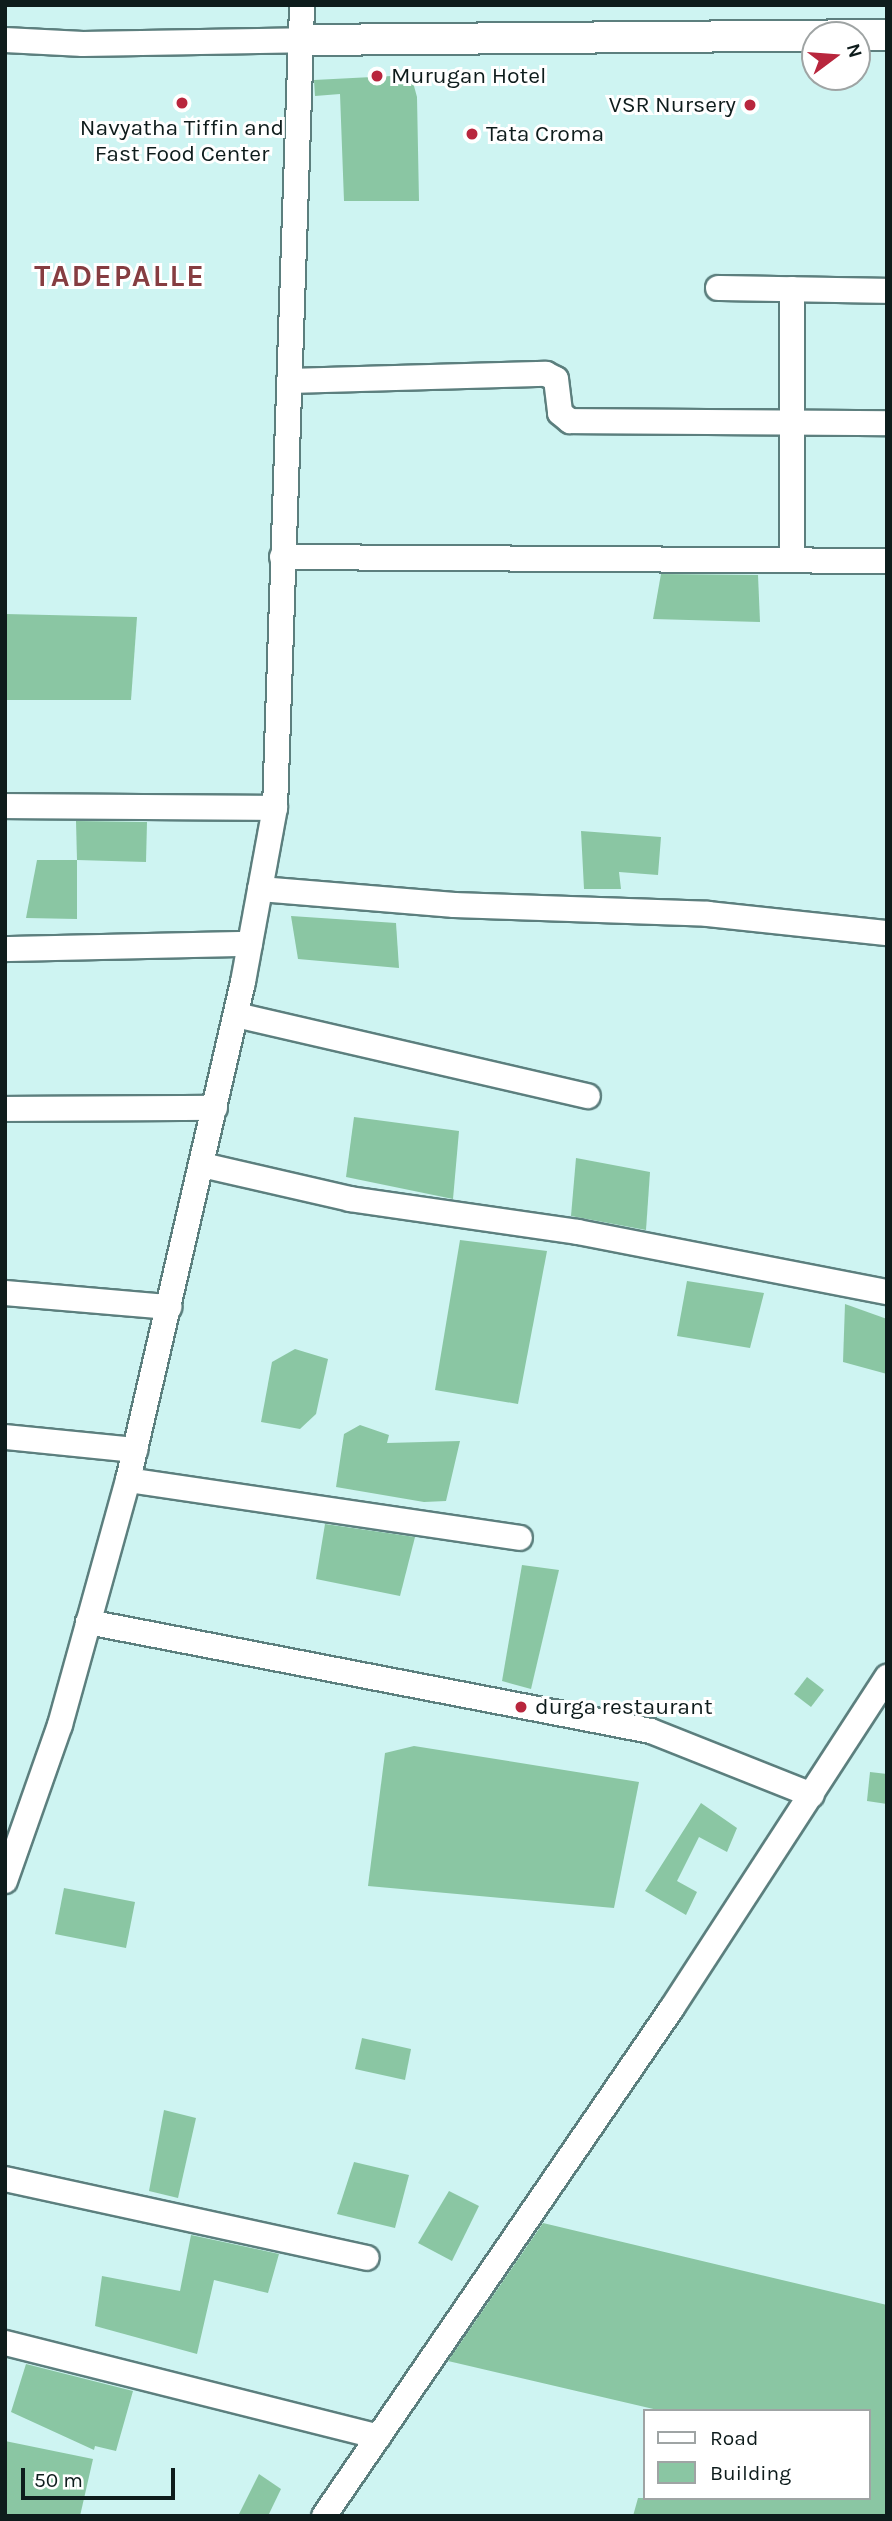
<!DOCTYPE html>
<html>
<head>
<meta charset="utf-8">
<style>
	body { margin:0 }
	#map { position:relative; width:892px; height:2521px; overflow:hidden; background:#cef4f2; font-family:Karla,sans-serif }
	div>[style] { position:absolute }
	.building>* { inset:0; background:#8ac6a3 }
	.roads { filter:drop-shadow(2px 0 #5c7f7e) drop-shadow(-2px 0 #5c7f7e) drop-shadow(0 2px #5c7f7e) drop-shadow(0 -2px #5c7f7e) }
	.minor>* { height:24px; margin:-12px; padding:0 12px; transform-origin:12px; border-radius:12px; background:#fff }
	.major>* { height:30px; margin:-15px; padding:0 15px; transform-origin:15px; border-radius:15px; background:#fff }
	.dots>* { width:19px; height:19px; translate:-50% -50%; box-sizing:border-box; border:4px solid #fff; border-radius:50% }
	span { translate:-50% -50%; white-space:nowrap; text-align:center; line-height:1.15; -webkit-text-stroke:6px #fff; paint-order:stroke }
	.poi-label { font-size:23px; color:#0e1c1c }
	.left { translate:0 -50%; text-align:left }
	.right { translate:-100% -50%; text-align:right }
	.district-label { font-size:30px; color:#863d41; font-weight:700; letter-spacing:2px }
	.frame { position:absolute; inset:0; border:7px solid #0e1c1c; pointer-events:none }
	.legend { position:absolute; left:643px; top:2409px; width:228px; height:91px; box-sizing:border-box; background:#fff; border:2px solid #9fa4a4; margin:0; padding:9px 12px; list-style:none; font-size:21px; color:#0e1c1c }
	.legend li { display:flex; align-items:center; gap:14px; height:35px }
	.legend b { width:35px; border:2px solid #9fa4a4 }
	.north { position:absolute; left:801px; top:21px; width:70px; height:70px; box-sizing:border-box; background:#fff; border:2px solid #9fa4a4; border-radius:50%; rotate:74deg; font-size:19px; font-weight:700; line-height:28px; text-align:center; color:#0e1c1c }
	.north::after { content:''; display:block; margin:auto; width:24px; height:32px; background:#b8263d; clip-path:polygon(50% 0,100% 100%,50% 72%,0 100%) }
	.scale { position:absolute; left:21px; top:2468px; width:154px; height:32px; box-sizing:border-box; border:4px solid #0e1c1c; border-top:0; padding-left:9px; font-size:21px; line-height:24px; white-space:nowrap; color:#0e1c1c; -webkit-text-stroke:5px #fff; paint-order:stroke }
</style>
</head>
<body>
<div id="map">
	<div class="building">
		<div style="clip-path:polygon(411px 75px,417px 97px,419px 201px,344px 201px,340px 94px,315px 96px,314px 80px)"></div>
		<div style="clip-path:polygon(661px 574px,758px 575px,760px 622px,653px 619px)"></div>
		<div style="clip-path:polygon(5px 614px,137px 617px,131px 700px,5px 700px)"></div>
		<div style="clip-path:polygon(76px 821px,147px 822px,146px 862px,77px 860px)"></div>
		<div style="clip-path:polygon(581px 831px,661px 837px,658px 875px,619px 872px,621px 889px,584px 889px)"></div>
		<div style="clip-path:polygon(37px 860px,77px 860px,77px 919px,26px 918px)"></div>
		<div style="clip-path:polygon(291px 916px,396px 923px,399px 968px,298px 959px)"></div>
		<div style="clip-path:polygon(354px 1117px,459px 1131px,453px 1199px,346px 1177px)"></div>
		<div style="clip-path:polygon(576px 1158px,650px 1172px,646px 1230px,571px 1216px)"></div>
		<div style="clip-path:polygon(460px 1240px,547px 1251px,518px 1404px,435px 1390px)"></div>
		<div style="clip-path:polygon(687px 1281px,764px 1293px,750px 1348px,677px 1336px)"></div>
		<div style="clip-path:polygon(845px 1304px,887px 1319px,887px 1374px,843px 1362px)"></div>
		<div style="clip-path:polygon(295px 1349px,328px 1359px,316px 1414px,300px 1429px,261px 1422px,272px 1362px)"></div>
		<div style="clip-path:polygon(360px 1425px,389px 1435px,387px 1443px,460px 1441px,446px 1501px,424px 1502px,336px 1487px,344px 1434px)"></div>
		<div style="clip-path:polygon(325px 1524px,415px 1537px,400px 1596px,316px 1579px)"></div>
		<div style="clip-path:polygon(522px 1565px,559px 1570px,531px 1689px,502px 1681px)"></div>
		<div style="clip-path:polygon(807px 1677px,824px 1690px,811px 1707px,794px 1694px)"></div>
		<div style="clip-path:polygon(414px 1746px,639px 1782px,614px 1908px,368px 1886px,385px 1753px)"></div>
		<div style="clip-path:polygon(870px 1772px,887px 1774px,887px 1804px,867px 1801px)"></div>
		<div style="clip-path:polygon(701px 1803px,737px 1828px,727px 1852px,699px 1837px,677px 1881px,697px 1892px,686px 1915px,645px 1891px)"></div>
		<div style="clip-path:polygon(64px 1888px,135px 1902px,126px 1948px,55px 1934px)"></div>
		<div style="clip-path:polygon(362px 2038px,411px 2049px,405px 2080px,355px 2069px)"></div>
		<div style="clip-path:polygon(164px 2110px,196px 2118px,178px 2198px,149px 2191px)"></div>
		<div style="clip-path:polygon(354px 2162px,409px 2175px,395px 2228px,337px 2214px)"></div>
		<div style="clip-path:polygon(449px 2191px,479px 2206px,452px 2261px,418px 2243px)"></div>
		<div style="clip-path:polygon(543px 2223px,887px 2305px,887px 2516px,633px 2516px,638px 2498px,869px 2498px,869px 2411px,662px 2411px,448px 2361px)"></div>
		<div style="clip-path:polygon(191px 2235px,279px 2254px,268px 2293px,214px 2280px,197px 2354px,95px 2326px,102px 2276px,180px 2291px)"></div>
		<div style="clip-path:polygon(26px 2364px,133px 2391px,116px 2451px,95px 2446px,94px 2450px,11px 2412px)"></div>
		<div style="clip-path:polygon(5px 2441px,93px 2459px,80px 2516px,5px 2516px)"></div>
		<div style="clip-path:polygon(259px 2474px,281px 2489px,268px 2516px,238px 2516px)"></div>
	</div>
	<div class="roads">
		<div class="minor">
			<div style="left:5px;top:40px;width:78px;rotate:2.9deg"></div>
			<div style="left:83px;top:44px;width:220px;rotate:-1deg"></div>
			<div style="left:718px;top:288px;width:169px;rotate:1deg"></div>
			<div style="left:792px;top:289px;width:268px;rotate:90deg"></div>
			<div style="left:289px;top:381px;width:257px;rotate:-1.6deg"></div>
			<div style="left:546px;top:374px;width:11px;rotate:27deg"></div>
			<div style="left:556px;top:379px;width:34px;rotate:83deg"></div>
			<div style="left:560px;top:413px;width:13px;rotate:39deg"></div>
			<div style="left:570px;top:421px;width:317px;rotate:0.4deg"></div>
			<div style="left:282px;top:557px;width:605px;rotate:0.38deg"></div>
			<div style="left:5px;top:806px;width:270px;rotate:0.4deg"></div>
			<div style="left:260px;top:889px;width:195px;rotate:4.7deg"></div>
			<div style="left:454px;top:905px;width:254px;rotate:2deg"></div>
			<div style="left:708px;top:914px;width:180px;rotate:6.1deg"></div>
			<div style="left:5px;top:949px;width:245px;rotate:-1.2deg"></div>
			<div style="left:236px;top:1015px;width:361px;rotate:13deg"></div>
			<div style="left:5px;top:1109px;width:210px;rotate:-0.3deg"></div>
			<div style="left:202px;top:1165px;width:152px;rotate:12.9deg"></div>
			<div style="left:350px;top:1199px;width:230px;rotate:8.2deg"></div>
			<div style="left:578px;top:1232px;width:315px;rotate:11deg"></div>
			<div style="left:5px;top:1293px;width:165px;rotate:4.9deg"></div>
			<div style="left:5px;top:1437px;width:131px;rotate:5.7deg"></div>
			<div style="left:128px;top:1480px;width:396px;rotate:8.4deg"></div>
			<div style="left:88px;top:1622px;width:573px;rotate:10.96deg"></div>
			<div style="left:651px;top:1731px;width:173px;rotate:21.7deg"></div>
			<div style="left:5px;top:1881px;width:165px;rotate:-70.6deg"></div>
			<div style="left:60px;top:1725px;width:254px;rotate:-74.5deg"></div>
			<div style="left:128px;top:1480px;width:511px;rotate:-77deg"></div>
			<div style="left:243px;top:982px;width:177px;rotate:-79.6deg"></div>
			<div style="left:275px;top:808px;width:803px;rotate:-88.07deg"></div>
			<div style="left:5px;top:2179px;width:370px;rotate:12.3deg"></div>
			<div style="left:5px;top:2343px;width:385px;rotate:14.1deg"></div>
			<div style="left:324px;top:2516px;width:616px;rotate:-55.59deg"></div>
			<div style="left:672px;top:2008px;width:395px;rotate:-57deg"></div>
		</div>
		<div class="major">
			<div style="left:303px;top:40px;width:584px;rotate:-0.49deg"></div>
		</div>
	</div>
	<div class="dots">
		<div style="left:377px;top:76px;background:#b8263d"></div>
		<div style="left:182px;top:103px;background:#b8263d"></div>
		<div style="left:750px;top:105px;background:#b8263d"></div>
		<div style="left:472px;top:134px;background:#b8263d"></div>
		<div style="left:521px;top:1707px;background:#b8263d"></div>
	</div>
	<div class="poi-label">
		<span class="left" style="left:391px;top:76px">Murugan Hotel</span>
		<span class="right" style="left:736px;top:105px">VSR Nursery</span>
		<span style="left:182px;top:141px">Navyatha Tiffin and<br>Fast Food Center</span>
		<span class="left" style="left:486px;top:134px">Tata Croma</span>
		<span class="left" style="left:535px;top:1707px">durga restaurant</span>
	</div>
	<div class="district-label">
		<span style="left:120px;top:276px">TADEPALLE</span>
	</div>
	<div class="frame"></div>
	<ul class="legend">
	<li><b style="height:9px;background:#fff"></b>Road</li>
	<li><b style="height:19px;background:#8ac6a3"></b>Building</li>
	</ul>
	<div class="north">N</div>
	<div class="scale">50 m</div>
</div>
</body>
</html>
